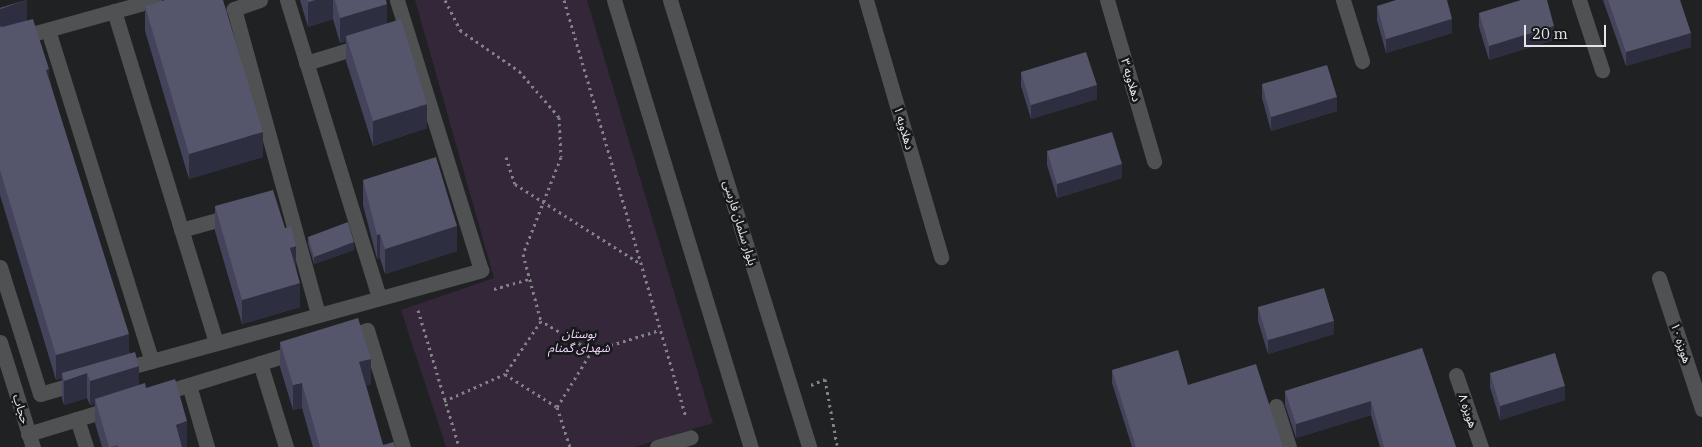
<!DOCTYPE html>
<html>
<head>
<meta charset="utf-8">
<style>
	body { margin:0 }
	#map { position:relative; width:1702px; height:447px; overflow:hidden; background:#1f2123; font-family:"IBM Plex Serif","Noto Sans Arabic",serif }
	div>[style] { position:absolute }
	.green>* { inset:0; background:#34273a }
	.path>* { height:3px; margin-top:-1.5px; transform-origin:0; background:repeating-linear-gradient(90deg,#818385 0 2.5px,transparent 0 6.5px) }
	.street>* { height:15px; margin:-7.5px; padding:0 7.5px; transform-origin:7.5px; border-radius:7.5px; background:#4f5153 }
	.secondary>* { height:15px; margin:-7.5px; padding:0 7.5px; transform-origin:7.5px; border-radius:7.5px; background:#4f5153 }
	.wall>* { inset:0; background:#43435c }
	.shaded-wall>* { inset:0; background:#2d2e3f }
	.building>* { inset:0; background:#55556b }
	span { translate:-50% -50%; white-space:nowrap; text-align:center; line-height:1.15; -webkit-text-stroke:5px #16181a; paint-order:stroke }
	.street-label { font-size:12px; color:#e5e6e8 }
	.park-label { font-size:12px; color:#f1d6fd; font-style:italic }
	.scale { position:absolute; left:1524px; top:25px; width:82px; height:22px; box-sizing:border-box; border:2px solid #e5e6e8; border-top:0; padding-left:6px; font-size:15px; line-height:18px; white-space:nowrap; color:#e5e6e8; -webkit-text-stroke:4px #16181a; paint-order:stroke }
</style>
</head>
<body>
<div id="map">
	<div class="green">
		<div style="clip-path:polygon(415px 0,587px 0,713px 423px,635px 447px,446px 447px,401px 310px,494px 278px)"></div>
	</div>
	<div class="path">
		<div style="left:445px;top:0;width:34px;rotate:63deg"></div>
		<div style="left:460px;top:30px;width:72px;rotate:34.8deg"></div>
		<div style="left:519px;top:71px;width:61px;rotate:49deg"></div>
		<div style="left:559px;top:117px;width:40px;rotate:87.1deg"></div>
		<div style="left:561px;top:157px;width:104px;rotate:111.4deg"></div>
		<div style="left:523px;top:254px;width:69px;rotate:75deg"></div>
		<div style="left:564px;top:0;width:435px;rotate:73.7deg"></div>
		<div style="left:506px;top:157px;width:28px;rotate:72deg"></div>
		<div style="left:515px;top:184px;width:149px;rotate:32.4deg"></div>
		<div style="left:494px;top:289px;width:36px;rotate:-16deg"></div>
		<div style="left:418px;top:310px;width:143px;rotate:73.3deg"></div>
		<div style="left:592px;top:351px;width:71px;rotate:-17.2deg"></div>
		<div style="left:811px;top:385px;width:15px;rotate:-23deg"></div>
		<div style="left:825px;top:379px;width:67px;rotate:79.7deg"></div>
		<div style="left:444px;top:401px;width:67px;rotate:-23.9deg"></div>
		<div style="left:557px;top:407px;width:66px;rotate:-58deg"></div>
		<div style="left:592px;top:351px;width:59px;rotate:-149.5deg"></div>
		<div style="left:541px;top:321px;width:64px;rotate:124.2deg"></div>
		<div style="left:505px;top:374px;width:62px;rotate:32.4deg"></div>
		<div style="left:557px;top:407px;width:42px;rotate:72deg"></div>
	</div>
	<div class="street">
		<div style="left:260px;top:0;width:28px;rotate:161deg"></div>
		<div style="left:234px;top:9px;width:317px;rotate:74.6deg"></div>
		<div style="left:287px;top:0;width:312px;rotate:72.8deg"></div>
		<div style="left:866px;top:0;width:268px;rotate:73.7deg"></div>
		<div style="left:1107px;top:0;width:168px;rotate:73.7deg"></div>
		<div style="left:1343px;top:0;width:64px;rotate:72.7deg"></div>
		<div style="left:1579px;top:0;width:74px;rotate:71.8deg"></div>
		<div style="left:114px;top:11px;width:347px;rotate:72.9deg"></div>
		<div style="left:48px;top:30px;width:347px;rotate:72.6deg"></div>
		<div style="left:0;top:43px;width:160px;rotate:-15.6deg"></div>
		<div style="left:306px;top:63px;width:62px;rotate:-17deg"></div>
		<div style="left:181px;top:230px;width:56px;rotate:-15.5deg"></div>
		<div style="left:0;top:267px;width:133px;rotate:72.5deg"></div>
		<div style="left:40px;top:394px;width:43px;rotate:-16.3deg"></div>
		<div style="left:1659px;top:278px;width:138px;rotate:71.8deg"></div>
		<div style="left:343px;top:337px;width:25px;rotate:-16deg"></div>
		<div style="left:367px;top:330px;width:122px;rotate:72.9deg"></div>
		<div style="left:0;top:342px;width:110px;rotate:72.6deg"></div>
		<div style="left:260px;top:363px;width:88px;rotate:72.8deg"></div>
		<div style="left:119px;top:370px;width:376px;rotate:-15.4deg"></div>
		<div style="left:481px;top:270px;width:283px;rotate:-107.3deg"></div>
		<div style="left:1456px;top:375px;width:76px;rotate:70.9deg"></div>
		<div style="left:189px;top:385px;width:65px;rotate:73.8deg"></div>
		<div style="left:159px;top:394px;width:147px;rotate:-17deg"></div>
		<div style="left:1276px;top:406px;width:43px;rotate:72.4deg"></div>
		<div style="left:77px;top:419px;width:29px;rotate:72deg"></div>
		<div style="left:28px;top:434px;width:89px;rotate:-17deg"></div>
		<div style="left:657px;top:447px;width:35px;rotate:-16deg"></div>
	</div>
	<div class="secondary">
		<div style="left:614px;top:0;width:468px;rotate:73deg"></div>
		<div style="left:670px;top:0;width:468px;rotate:72.7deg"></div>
	</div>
	<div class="wall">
		<div style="clip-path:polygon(27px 0,27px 21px,49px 78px,139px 385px,146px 388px,187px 446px,184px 447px,102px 447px,95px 423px,95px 404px,90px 405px,87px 398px,64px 405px,62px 398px,62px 378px,56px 380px,0 195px,0 8px)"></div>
		<div style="clip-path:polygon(300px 0,386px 0,387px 23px,427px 128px,373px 146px,346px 61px,346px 41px,340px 43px,333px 19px,308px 27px)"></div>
		<div style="clip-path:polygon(1603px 0,1680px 0,1691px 47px,1626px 66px)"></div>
		<div style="clip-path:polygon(145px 6px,263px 157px,189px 179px,145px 31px)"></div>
		<div style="clip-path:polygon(1377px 6px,1452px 33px,1386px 53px,1377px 20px)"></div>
		<div style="clip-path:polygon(1479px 13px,1554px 40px,1489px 60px,1479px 27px)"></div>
		<div style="clip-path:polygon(1021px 72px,1097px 99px,1031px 119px,1021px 86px)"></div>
		<div style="clip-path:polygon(1262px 84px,1337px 111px,1271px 131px,1262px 98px)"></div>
		<div style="clip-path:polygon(1047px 151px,1122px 178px,1057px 198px,1047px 165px)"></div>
		<div style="clip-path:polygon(363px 180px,457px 251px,385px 274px,380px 258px,377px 259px,363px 205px)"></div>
		<div style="clip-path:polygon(215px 206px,296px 268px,300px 307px,242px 324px,215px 231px)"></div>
		<div style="clip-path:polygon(308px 237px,354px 250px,314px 264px,308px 244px)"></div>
		<div style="clip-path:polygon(1258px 307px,1334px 334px,1268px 354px,1258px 321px)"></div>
		<div style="clip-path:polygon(280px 342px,371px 384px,366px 385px,383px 445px,395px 447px,313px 447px,302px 408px,293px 410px,280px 367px)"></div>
		<div style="clip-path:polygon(1422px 348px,1456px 447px,1380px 447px,1371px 415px,1296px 438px,1285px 405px,1285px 391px)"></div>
		<div style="clip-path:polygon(1112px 370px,1188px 385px,1283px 447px,1132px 447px,1112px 383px)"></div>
		<div style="clip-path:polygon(1490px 373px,1565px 400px,1500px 420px,1490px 387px)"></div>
	</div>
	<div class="shaded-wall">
		<div style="clip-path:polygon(26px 0,27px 0,27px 24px,0 34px,0 9px)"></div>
		<div style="clip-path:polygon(315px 0,333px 0,333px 19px,308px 27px,308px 2px)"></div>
		<div style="clip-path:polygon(387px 4px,387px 28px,346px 36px,346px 41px,340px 43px,340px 18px)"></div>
		<div style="clip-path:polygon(1452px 19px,1452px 33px,1386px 53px,1386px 39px)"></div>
		<div style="clip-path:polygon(1554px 26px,1554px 40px,1489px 60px,1489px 46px)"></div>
		<div style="clip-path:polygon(1691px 33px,1691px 47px,1626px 66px,1626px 52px)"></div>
		<div style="clip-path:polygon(49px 69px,49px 93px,46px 70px)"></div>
		<div style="clip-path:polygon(1097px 85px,1097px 99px,1031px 119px,1031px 105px)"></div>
		<div style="clip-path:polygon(1337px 97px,1337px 111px,1271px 131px,1271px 117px)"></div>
		<div style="clip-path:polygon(427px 104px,427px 128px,373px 146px,373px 121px)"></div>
		<div style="clip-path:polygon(263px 132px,263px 157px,189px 179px,189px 154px)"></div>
		<div style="clip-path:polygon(1122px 164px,1122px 178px,1057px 198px,1057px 184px)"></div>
		<div style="clip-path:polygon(457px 226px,457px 251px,385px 274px,385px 249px)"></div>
		<div style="clip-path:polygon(380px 234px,380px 258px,377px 259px,377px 235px)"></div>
		<div style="clip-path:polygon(354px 242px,354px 250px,314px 264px,314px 257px)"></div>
		<div style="clip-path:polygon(296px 246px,296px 271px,290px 248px)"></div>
		<div style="clip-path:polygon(300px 283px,300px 307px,242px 324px,242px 300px)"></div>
		<div style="clip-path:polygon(1334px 321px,1334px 334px,1268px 354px,1268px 340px)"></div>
		<div style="clip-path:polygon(129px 334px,129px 359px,62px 373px,62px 378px,56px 380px,56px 355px)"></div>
		<div style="clip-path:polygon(371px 359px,371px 384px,359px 387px,359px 362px)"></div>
		<div style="clip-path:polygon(139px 366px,139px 390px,95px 399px,95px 404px,90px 405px,90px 381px)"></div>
		<div style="clip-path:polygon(87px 373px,87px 398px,64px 405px,64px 381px)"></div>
		<div style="clip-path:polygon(302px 383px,302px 408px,293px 410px,293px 385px)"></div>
		<div style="clip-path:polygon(1565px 386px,1565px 400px,1500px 420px,1500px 406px)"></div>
		<div style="clip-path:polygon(1371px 401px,1371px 415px,1296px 438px,1296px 424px)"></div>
		<div style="clip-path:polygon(187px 421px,187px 446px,184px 447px,176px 447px,176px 425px)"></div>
	</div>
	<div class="building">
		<div style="clip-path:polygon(26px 0,0 9px,0 8px)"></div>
		<div style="clip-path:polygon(165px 0,223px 0,263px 132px,189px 154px,145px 6px)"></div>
		<div style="clip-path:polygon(308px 0,315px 0,308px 2px)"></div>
		<div style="clip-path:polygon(335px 0,386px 0,387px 4px,340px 18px)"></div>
		<div style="clip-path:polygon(1396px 0,1447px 0,1452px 19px,1386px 39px,1377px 6px)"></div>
		<div style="clip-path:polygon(1521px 0,1547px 0,1554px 26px,1489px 46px,1479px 13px)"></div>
		<div style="clip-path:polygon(1608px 0,1680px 0,1691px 33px,1626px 52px)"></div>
		<div style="clip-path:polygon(33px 19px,49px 69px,46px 70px,129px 334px,56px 355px,0 170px,0 26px,2px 27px)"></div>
		<div style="clip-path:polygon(401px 19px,427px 104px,373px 121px,346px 36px)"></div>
		<div style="clip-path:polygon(1086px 52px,1097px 85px,1031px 105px,1021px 72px)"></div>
		<div style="clip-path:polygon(1327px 65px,1337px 97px,1271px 117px,1262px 84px)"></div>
		<div style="clip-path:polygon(1112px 132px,1122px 164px,1057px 184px,1047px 151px)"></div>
		<div style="clip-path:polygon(436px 157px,457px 226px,385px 249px,380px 234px,377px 235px,363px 180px)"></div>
		<div style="clip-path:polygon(273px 190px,285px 228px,291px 226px,296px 246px,290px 248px,300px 283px,242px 300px,215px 206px)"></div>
		<div style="clip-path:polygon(348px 222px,354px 242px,314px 257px,308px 237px)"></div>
		<div style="clip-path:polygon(1324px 288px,1334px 321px,1268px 340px,1258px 307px)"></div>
		<div style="clip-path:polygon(358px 318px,371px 359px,359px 362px,383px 445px,394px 442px,395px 447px,320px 447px,302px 383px,293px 385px,280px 342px)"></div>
		<div style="clip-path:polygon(1422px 348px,1456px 447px,1384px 447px,1371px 401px,1296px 424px,1285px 391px)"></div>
		<div style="clip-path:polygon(1178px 350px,1188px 385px,1256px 364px,1283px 447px,1136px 447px,1112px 370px)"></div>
		<div style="clip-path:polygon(135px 352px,139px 366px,90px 381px,87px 373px,64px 381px,62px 373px)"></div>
		<div style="clip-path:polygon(1555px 353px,1565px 386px,1500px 406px,1490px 373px)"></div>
		<div style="clip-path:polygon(175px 379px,187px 421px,176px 425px,182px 447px,118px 447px,118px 445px,109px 447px,95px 399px,145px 383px,146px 388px)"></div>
	</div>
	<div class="street-label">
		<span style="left:1131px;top:80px;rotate:74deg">دهلاویه ۳</span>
		<span style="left:904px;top:128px;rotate:74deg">دهلاویه ۱</span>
		<span style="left:740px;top:223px;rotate:73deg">بلوار سلمان فارسی</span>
		<span style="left:1681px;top:343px;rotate:72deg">هویزه ۱۰</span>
		<span style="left:21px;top:409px;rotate:73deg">حجاب</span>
		<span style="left:1468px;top:411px;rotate:71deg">هویزه ۸</span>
	</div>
	<div class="park-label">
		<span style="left:579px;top:341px">بوستان<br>شهدای گمنام</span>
	</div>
	<div class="scale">20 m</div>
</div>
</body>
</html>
